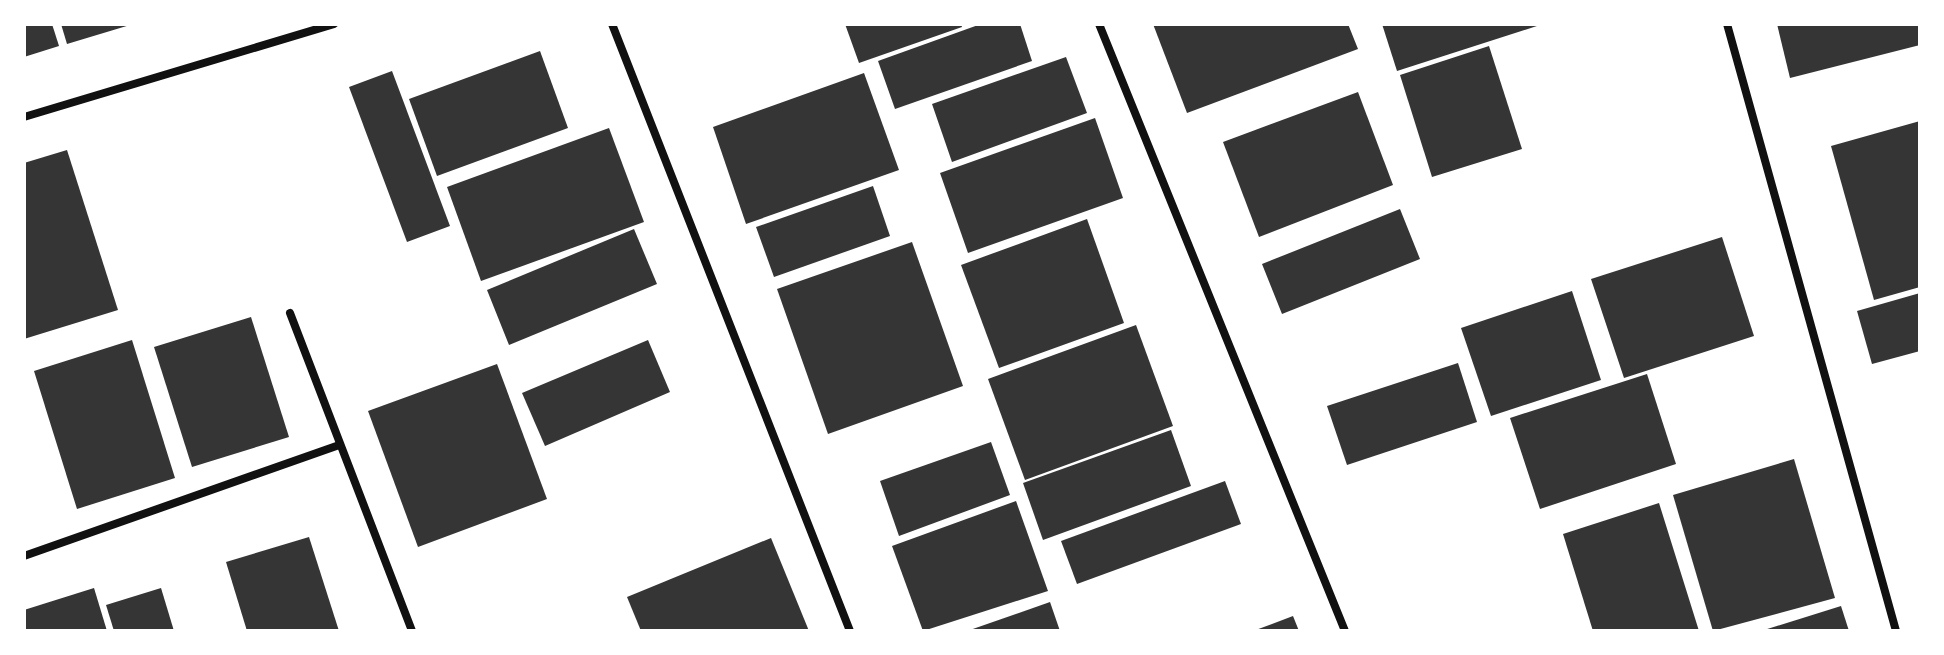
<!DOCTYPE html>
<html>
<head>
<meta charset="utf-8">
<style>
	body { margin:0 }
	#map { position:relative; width:1944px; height:655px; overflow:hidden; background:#fff; font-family:"PT Sans Narrow",sans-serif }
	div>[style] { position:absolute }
	.building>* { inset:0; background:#353535 }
	.minor>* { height:8px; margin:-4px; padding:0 4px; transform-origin:4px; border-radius:4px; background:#111 }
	span { translate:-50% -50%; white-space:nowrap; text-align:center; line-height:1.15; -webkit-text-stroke:6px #fff; paint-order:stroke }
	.frame { position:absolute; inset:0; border:26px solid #fff; pointer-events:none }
</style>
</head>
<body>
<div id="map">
	<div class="building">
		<div style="clip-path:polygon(24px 24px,52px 24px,59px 46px,24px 57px)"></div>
		<div style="clip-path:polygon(61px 24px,130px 24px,130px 25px,67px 44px)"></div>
		<div style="clip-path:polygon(845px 24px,961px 24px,962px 27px,859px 63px)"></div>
		<div style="clip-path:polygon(981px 24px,1020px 24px,1032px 61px,895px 109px,878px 61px)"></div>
		<div style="clip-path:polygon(1153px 24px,1348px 24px,1358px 49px,1187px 113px)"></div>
		<div style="clip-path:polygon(1382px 24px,1540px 24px,1540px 25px,1397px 71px)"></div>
		<div style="clip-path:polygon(1777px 24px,1920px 24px,1920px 45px,1790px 78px)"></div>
		<div style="clip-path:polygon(1489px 46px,1522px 149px,1432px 177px,1400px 75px)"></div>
		<div style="clip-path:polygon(540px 51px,568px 128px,437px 176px,409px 99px)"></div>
		<div style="clip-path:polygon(1066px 57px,1087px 113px,952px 162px,932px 104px)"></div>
		<div style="clip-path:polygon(392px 71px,450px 226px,407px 242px,349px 87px)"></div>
		<div style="clip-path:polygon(864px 73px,899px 170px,746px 224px,713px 127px)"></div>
		<div style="clip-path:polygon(1358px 92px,1393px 185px,1259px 237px,1223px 142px)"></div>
		<div style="clip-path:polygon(1095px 118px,1123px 198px,968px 253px,940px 173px)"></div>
		<div style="clip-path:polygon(1920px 121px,1920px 287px,1874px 300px,1831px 146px)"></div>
		<div style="clip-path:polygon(609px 128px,644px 222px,481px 281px,447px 187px)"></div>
		<div style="clip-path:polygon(67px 150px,118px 310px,24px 339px,24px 163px)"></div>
		<div style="clip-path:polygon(873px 186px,890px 236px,774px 277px,756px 227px)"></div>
		<div style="clip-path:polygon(1400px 209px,1420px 259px,1282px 314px,1262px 264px)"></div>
		<div style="clip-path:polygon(1087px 219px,1124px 323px,999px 368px,961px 265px)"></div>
		<div style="clip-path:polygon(634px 229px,657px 284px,509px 345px,487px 290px)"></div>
		<div style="clip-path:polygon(1722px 237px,1754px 336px,1624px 378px,1591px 279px)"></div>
		<div style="clip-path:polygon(912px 242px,963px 386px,828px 434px,777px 289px)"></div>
		<div style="clip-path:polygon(1572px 291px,1601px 380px,1491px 416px,1461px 328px)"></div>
		<div style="clip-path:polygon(1920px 293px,1920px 351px,1872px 364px,1857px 311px)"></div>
		<div style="clip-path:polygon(251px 317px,289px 437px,192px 467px,154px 347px)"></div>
		<div style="clip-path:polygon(1136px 325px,1173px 426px,1025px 480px,988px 379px)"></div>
		<div style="clip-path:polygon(132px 340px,175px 478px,77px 509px,34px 371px)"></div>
		<div style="clip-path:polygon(648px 340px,670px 392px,545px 446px,522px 393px)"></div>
		<div style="clip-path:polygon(1458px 363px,1477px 422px,1347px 465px,1327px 406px)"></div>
		<div style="clip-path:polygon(497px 364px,547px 499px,418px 547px,368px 411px)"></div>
		<div style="clip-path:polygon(1647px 374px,1676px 464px,1540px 509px,1510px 418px)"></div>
		<div style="clip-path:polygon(1171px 430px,1191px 486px,1043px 540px,1023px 483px)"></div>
		<div style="clip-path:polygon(991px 442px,1010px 495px,899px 536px,880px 481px)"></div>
		<div style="clip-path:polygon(1794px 459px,1835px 598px,1713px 631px,1673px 495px)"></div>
		<div style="clip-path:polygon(1225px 481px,1241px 524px,1077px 584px,1061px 541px)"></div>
		<div style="clip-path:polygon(1016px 501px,1048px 591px,923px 631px,892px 546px)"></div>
		<div style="clip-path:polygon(1659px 503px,1699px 631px,1593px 631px,1563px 534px)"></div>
		<div style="clip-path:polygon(309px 537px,339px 631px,247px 631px,226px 562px)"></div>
		<div style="clip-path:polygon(771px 538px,809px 631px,641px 631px,627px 597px)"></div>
		<div style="clip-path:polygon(94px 588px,107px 631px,24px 631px,24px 610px)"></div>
		<div style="clip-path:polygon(161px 588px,174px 631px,114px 631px,106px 605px)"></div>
		<div style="clip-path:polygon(1050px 602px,1060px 631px,967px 631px)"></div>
		<div style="clip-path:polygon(1841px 606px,1849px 631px,1764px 631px,1764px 630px)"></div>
		<div style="clip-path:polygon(1293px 616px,1299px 631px,1253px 631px)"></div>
	</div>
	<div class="minor">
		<div style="left:612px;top:24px;width:652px;rotate:68.59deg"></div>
		<div style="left:1099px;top:24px;width:655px;rotate:67.94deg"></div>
		<div style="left:1727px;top:24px;width:630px;rotate:74.44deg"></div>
		<div style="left:24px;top:117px;width:324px;rotate:-16.7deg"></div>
		<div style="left:290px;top:313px;width:341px;rotate:69deg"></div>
		<div style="left:24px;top:556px;width:335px;rotate:-19.4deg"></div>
	</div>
	<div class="frame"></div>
</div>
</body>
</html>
